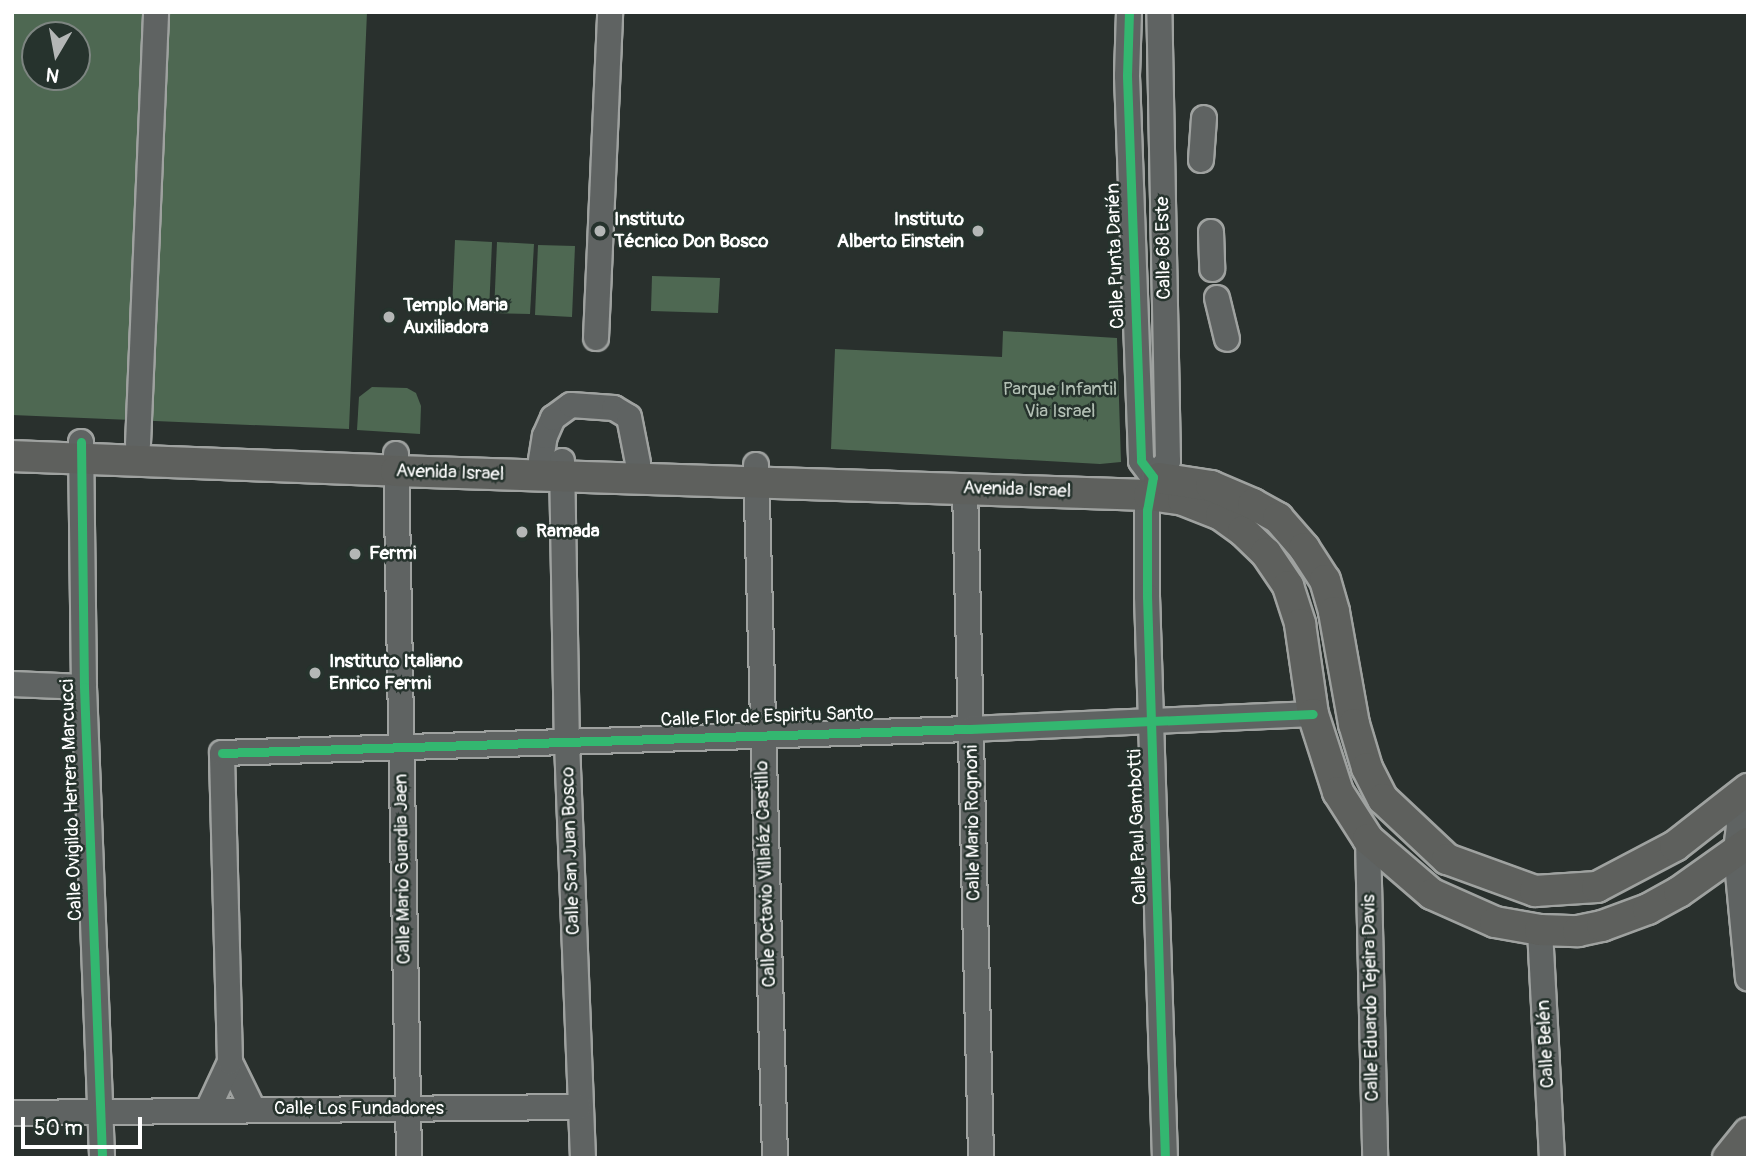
<!DOCTYPE html>
<html>
<head>
<meta charset="utf-8">
<style>
	body { margin:0 }
	#map { position:relative; width:1760px; height:1170px; overflow:hidden; background:#29302d; font-family:Pangolin,sans-serif }
	div>[style] { position:absolute }
	.green>* { inset:0; background:#4e6852 }
	.roads { filter:drop-shadow(2px 0 #9fa2a0) drop-shadow(-2px 0 #9fa2a0) drop-shadow(0 2px #9fa2a0) drop-shadow(0 -2px #9fa2a0) }
	.minor>* { height:24px; margin:-12px; padding:0 12px; transform-origin:12px; border-radius:12px; background:#5f6362 }
	.major>* { height:30px; margin:-15px; padding:0 15px; transform-origin:15px; border-radius:15px; background:#5e605d }
	.cycleway>* { height:9px; margin:-4.5px; padding:0 4.5px; transform-origin:4.5px; border-radius:4.5px; background:#33b770 }
	.dots>* { width:19px; height:19px; translate:-50% -50%; box-sizing:border-box; border:4px solid #26332d; border-radius:50% }
	span { translate:-50% -50%; white-space:nowrap; text-align:center; line-height:1.15; -webkit-text-stroke:5px #26332d; paint-order:stroke }
	.poi-label { font-size:19px; color:#fff; font-weight:700 }
	.left { translate:0 -50%; text-align:left }
	.right { translate:-100% -50%; text-align:right }
	.street-label { font-size:19px; color:#fff }
	.park-label { font-size:19px; color:#b2bfb4 }
	.frame { position:absolute; inset:0; border:14px solid #fff; pointer-events:none }
	.north { position:absolute; left:21px; top:21px; width:70px; height:70px; box-sizing:border-box; background:#26332d; border:2px solid #7d8581; border-radius:50%; rotate:190deg; font-size:19px; font-weight:700; line-height:28px; text-align:center; color:#fff }
	.north::after { content:''; display:block; margin:auto; width:24px; height:32px; background:#b4b7b6; clip-path:polygon(50% 0,100% 100%,50% 72%,0 100%) }
	.scale { position:absolute; left:21px; top:1117px; width:121px; height:32px; box-sizing:border-box; border:4px solid #fff; border-top:0; padding-left:9px; font-size:21px; line-height:24px; white-space:nowrap; color:#fff; -webkit-text-stroke:5px #26332d; paint-order:stroke }
</style>
</head>
<body>
<div id="map">
	<div class="green">
		<div style="clip-path:polygon(evenodd,12px 12px,367px 12px,349px 429px,12px 415px,12px 12px,35px 35px,77px 35px,77px 77px,35px 77px,35px 35px)"></div>
		<div style="clip-path:polygon(455px 240px,492px 242px,489px 312px,452px 310px)"></div>
		<div style="clip-path:polygon(497px 242px,534px 244px,530px 314px,494px 313px)"></div>
		<div style="clip-path:polygon(538px 245px,575px 246px,572px 317px,535px 315px)"></div>
		<div style="clip-path:polygon(652px 276px,720px 278px,718px 313px,651px 311px)"></div>
		<div style="clip-path:polygon(1003px 331px,1117px 338px,1121px 462px,1100px 464px,831px 449px,835px 349px,1002px 357px)"></div>
		<div style="clip-path:polygon(372px 387px,407px 388px,416px 393px,421px 406px,420px 434px,357px 430px,359px 397px)"></div>
	</div>
	<div class="roads">
		<div class="minor">
			<div style="left:1129px;top:12px;width:64px;rotate:91.8deg"></div>
			<div style="left:1127px;top:76px;width:385px;rotate:87.9deg"></div>
			<div style="left:1141px;top:461px;width:20px;rotate:53deg"></div>
			<div style="left:1153px;top:477px;width:34px;rotate:100deg"></div>
			<div style="left:1147px;top:510px;width:86px;rotate:90deg"></div>
			<div style="left:1147px;top:596px;width:562px;rotate:88.17deg"></div>
			<div style="left:1201px;top:160px;width:42px;rotate:-85.9deg"></div>
			<div style="left:1211px;top:232px;width:37px;rotate:88deg"></div>
			<div style="left:1217px;top:298px;width:42px;rotate:76.3deg"></div>
			<div style="left:596px;top:338px;width:326px;rotate:-87.5deg"></div>
			<div style="left:81px;top:442px;width:245px;rotate:89.3deg"></div>
			<div style="left:84px;top:687px;width:471px;rotate:87.8deg"></div>
			<div style="left:138px;top:444px;width:432px;rotate:-87.6deg"></div>
			<div style="left:396px;top:454px;width:704px;rotate:88.94deg"></div>
			<div style="left:541px;top:460px;width:24px;rotate:-81deg"></div>
			<div style="left:545px;top:436px;width:20px;rotate:-66deg"></div>
			<div style="left:553px;top:418px;width:22px;rotate:-36deg"></div>
			<div style="left:571px;top:405px;width:43px;rotate:4deg"></div>
			<div style="left:614px;top:408px;width:17px;rotate:31deg"></div>
			<div style="left:629px;top:417px;width:47px;rotate:78.9deg"></div>
			<div style="left:562px;top:461px;width:281px;rotate:89deg"></div>
			<div style="left:567px;top:742px;width:416px;rotate:87.8deg"></div>
			<div style="left:756px;top:465px;width:693px;rotate:88.43deg"></div>
			<div style="left:1153px;top:477px;width:22px;rotate:-47deg"></div>
			<div style="left:1168px;top:461px;width:449px;rotate:-91.1deg"></div>
			<div style="left:965px;top:488px;width:670px;rotate:88.63deg"></div>
			<div style="left:12px;top:684px;width:72px;rotate:2.4deg"></div>
			<div style="left:1734px;top:800px;width:26px;rotate:79deg"></div>
			<div style="left:1739px;top:826px;width:26px;rotate:97deg"></div>
			<div style="left:1736px;top:852px;width:127px;rotate:84.6deg"></div>
			<div style="left:1368px;top:839px;width:319px;rotate:88.7deg"></div>
			<div style="left:1540px;top:930px;width:228px;rotate:87deg"></div>
			<div style="left:230px;top:1062px;width:52px;rotate:63.9deg"></div>
			<div style="left:208px;top:1109px;width:52px;rotate:-64.9deg"></div>
			<div style="left:230px;top:1062px;width:309px;rotate:-91.5deg"></div>
			<div style="left:222px;top:753px;width:748px;rotate:-1.84deg"></div>
			<div style="left:970px;top:729px;width:343px;rotate:-2.5deg"></div>
			<div style="left:12px;top:1113px;width:567px;rotate:-0.61deg"></div>
		</div>
		<div class="major">
			<div style="left:12px;top:456px;width:384px;rotate:2.2deg"></div>
			<div style="left:396px;top:471px;width:753px;rotate:1.83deg"></div>
			<div style="left:1149px;top:495px;width:34px;rotate:8deg"></div>
			<div style="left:1183px;top:500px;width:41px;rotate:21.5deg"></div>
			<div style="left:1221px;top:515px;width:27px;rotate:36deg"></div>
			<div style="left:1243px;top:531px;width:32px;rotate:44deg"></div>
			<div style="left:1266px;top:553px;width:40px;rotate:56deg"></div>
			<div style="left:1288px;top:586px;width:40px;rotate:72deg"></div>
			<div style="left:1300px;top:624px;width:91px;rotate:81.8deg"></div>
			<div style="left:1313px;top:714px;width:82px;rotate:72.2deg"></div>
			<div style="left:1338px;top:792px;width:56px;rotate:57.4deg"></div>
			<div style="left:1368px;top:839px;width:84px;rotate:40.7deg"></div>
			<div style="left:1432px;top:894px;width:69px;rotate:24deg"></div>
			<div style="left:1495px;top:922px;width:46px;rotate:10.1deg"></div>
			<div style="left:1540px;top:930px;width:38px;rotate:2deg"></div>
			<div style="left:1578px;top:931px;width:25px;rotate:-12deg"></div>
			<div style="left:1602px;top:926px;width:49px;rotate:-20.3deg"></div>
			<div style="left:1648px;top:909px;width:35px;rotate:-29deg"></div>
			<div style="left:1679px;top:892px;width:85px;rotate:-35.4deg"></div>
			<div style="left:1159px;top:478px;width:53px;rotate:8.7deg"></div>
			<div style="left:1211px;top:486px;width:46px;rotate:23.2deg"></div>
			<div style="left:1253px;top:504px;width:29px;rotate:29deg"></div>
			<div style="left:1278px;top:518px;width:40px;rotate:49deg"></div>
			<div style="left:1304px;top:548px;width:38px;rotate:57deg"></div>
			<div style="left:1325px;top:580px;width:33px;rotate:74deg"></div>
			<div style="left:1334px;top:612px;width:114px;rotate:79.9deg"></div>
			<div style="left:1354px;top:724px;width:46px;rotate:73.5deg"></div>
			<div style="left:1367px;top:768px;width:35px;rotate:63deg"></div>
			<div style="left:1383px;top:799px;width:88px;rotate:43.2deg"></div>
			<div style="left:1447px;top:859px;width:94px;rotate:20deg"></div>
			<div style="left:1535px;top:891px;width:62px;rotate:-3.7deg"></div>
			<div style="left:1597px;top:887px;width:88px;rotate:-27.7deg"></div>
			<div style="left:1675px;top:846px;width:93px;rotate:-38deg"></div>
			<div style="left:1728px;top:1158px;width:32px;rotate:-51deg"></div>
		</div>
	</div>
	<div class="cycleway">
		<div style="left:1129px;top:12px;width:64px;rotate:91.8deg"></div>
		<div style="left:1127px;top:76px;width:385px;rotate:87.9deg"></div>
		<div style="left:1141px;top:461px;width:20px;rotate:53deg"></div>
		<div style="left:1153px;top:477px;width:34px;rotate:100deg"></div>
		<div style="left:1147px;top:510px;width:86px;rotate:90deg"></div>
		<div style="left:1147px;top:596px;width:562px;rotate:88.17deg"></div>
		<div style="left:81px;top:442px;width:245px;rotate:89.3deg"></div>
		<div style="left:84px;top:687px;width:471px;rotate:87.8deg"></div>
		<div style="left:222px;top:753px;width:748px;rotate:-1.84deg"></div>
		<div style="left:970px;top:729px;width:343px;rotate:-2.5deg"></div>
	</div>
	<div class="dots">
		<div style="left:600px;top:231px;background:#b4b7b6"></div>
		<div style="left:978px;top:231px;background:#b4b7b6"></div>
		<div style="left:389px;top:317px;background:#b4b7b6"></div>
		<div style="left:522px;top:532px;background:#b4b7b6"></div>
		<div style="left:355px;top:554px;background:#b4b7b6"></div>
		<div style="left:315px;top:673px;background:#b4b7b6"></div>
	</div>
	<div class="poi-label">
		<span class="left" style="left:614px;top:231px">Instituto<br>Técnico Don Bosco</span>
		<span class="right" style="left:964px;top:231px">Instituto<br>Alberto Einstein</span>
		<span class="left" style="left:403px;top:317px">Templo Maria<br>Auxiliadora</span>
		<span class="left" style="left:536px;top:532px">Ramada</span>
		<span class="left" style="left:369px;top:554px">Fermi</span>
		<span class="left" style="left:329px;top:673px">Instituto Italiano<br>Enrico Fermi</span>
	</div>
	<div class="street-label">
		<span style="left:1164px;top:248px;rotate:-91deg">Calle 68 Este</span>
		<span style="left:1116px;top:256px;rotate:-92deg">Calle Punta Darién</span>
		<span style="left:450px;top:473px;rotate:2deg">Avenida Israel</span>
		<span style="left:1017px;top:490px;rotate:2deg">Avenida Israel</span>
		<span style="left:767px;top:717px;rotate:-2deg">Calle Flor de Espiritu Santo</span>
		<span style="left:72px;top:800px;rotate:-92deg">Calle Ovigildo Herrera Marcucci</span>
		<span style="left:973px;top:823px;rotate:-91deg">Calle Mario Rognoni</span>
		<span style="left:1138px;top:827px;rotate:-92deg">Calle Paul Gambotti</span>
		<span style="left:571px;top:851px;rotate:-92deg">Calle San Juan Bosco</span>
		<span style="left:403px;top:869px;rotate:-91deg">Calle Mario Guardia Jaen</span>
		<span style="left:766px;top:874px;rotate:-92deg">Calle Octavio Villaláz Castillo</span>
		<span style="left:1371px;top:998px;rotate:-91deg">Calle Eduardo Tejeira Davis</span>
		<span style="left:1546px;top:1044px;rotate:-93deg">Calle Belén</span>
		<span style="left:359px;top:1109px">Calle Los Fundadores</span>
	</div>
	<div class="park-label">
		<span style="left:1060px;top:401px">Parque Infantil<br>Via Israel</span>
	</div>
	<div class="frame"></div>
	<div class="north">N</div>
	<div class="scale">50 m</div>
</div>
</body>
</html>
